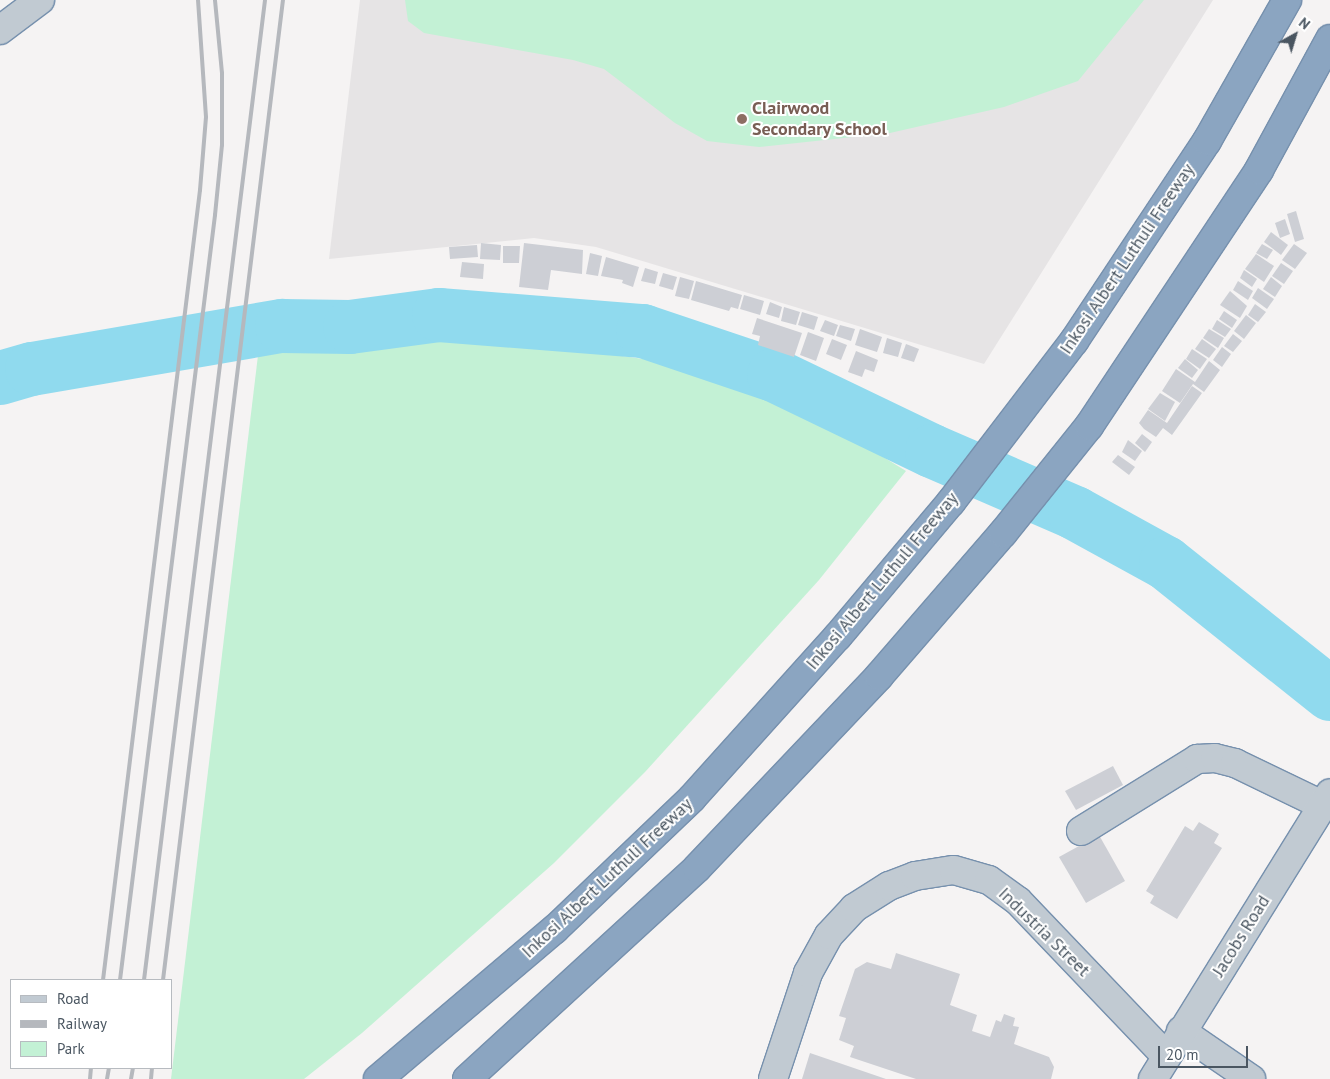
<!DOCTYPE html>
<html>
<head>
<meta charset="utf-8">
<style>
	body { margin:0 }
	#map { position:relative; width:1330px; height:1079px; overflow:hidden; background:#f5f3f3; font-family:"PT Sans",sans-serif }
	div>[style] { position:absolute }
	.education>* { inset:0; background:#e6e4e5 }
	.green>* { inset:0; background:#c3f1d5 }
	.river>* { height:54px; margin:-27px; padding:0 27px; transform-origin:27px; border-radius:27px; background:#90daee }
	.building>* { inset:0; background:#cdcfd5 }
	.roads { filter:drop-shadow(1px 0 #7690ad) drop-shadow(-1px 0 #7690ad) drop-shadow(0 1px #7690ad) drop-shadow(0 -1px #7690ad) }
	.minor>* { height:28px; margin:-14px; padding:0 14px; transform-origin:14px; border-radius:14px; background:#c1cad2 }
	.highway>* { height:28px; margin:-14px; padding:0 14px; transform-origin:14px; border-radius:14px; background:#8ba5c1 }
	.rail>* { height:4px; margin:-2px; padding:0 2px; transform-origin:2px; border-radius:2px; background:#b5b8bd }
	.dots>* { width:14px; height:14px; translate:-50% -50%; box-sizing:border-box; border:2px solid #fff; border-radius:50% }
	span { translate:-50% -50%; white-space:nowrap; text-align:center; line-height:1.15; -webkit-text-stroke:4px #fff; paint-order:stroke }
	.education-label { font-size:18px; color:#785e54; font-weight:700 }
	.left { translate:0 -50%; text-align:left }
	.street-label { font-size:18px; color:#4a5661 }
	.legend { position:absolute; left:10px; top:979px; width:162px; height:90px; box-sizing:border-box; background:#fff; border:1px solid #b7bbc0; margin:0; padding:6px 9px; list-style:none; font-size:15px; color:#4a5661 }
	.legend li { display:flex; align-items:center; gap:10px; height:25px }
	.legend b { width:25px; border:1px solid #b7bbc0 }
	.north { position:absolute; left:1270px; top:10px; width:50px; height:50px; -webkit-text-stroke:4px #fff; paint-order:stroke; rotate:39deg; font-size:14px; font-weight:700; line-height:20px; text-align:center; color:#4a5661 }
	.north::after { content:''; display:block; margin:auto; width:18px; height:22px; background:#4a5661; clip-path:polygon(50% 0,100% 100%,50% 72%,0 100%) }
	.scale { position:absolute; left:1158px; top:1046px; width:90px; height:22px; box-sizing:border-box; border:2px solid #4a5661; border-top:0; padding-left:6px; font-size:15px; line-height:18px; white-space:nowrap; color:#4a5661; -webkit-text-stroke:4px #fff; paint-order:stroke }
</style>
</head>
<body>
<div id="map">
	<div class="education">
		<div style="clip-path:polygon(360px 0,1213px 0,984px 364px,596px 247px,534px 238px,329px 259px)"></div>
	</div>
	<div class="green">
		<div style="clip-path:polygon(405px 0,1144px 0,1078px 81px,1004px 107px,890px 133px,759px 147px,707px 141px,675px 123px,604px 69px,573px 60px,424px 33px,408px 21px)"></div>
		<div style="clip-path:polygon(384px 339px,567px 348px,664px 362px,756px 388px,833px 426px,906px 471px,819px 580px,645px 772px,554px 863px,362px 1033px,304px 1079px,171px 1079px,259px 347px)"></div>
	</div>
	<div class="river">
		<div style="left:0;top:378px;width:33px;rotate:-16deg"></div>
		<div style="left:32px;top:369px;width:254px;rotate:-9.8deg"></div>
		<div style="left:282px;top:326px;width:68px;rotate:0.8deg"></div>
		<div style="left:350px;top:327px;width:90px;rotate:-7.7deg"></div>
		<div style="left:439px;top:315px;width:205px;rotate:4.5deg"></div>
		<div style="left:643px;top:331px;width:138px;rotate:18.6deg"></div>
		<div style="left:774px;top:375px;width:175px;rotate:25.7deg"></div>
		<div style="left:932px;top:451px;width:156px;rotate:23.4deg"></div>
		<div style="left:1075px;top:513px;width:104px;rotate:28.8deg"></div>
		<div style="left:1166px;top:563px;width:210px;rotate:38.6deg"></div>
	</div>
	<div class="building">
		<div style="clip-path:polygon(1296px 211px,1304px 239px,1295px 242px,1287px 214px)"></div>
		<div style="clip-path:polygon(1285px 219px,1290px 234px,1280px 238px,1275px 223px)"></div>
		<div style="clip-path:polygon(1271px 232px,1288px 245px,1281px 255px,1264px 242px)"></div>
		<div style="clip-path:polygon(481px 243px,501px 245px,500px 260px,480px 259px)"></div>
		<div style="clip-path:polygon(524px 243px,583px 250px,582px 274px,551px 270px,548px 290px,519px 287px)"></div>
		<div style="clip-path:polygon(1262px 244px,1273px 250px,1267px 259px,1256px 253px)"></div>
		<div style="clip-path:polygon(1294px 244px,1307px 253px,1295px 269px,1282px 260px)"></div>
		<div style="clip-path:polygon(477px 245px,478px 257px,450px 259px,449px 247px)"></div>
		<div style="clip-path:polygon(503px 246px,520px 246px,519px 263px,503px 263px)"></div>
		<div style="clip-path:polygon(590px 253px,602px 256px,598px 276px,586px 274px)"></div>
		<div style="clip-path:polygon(1256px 254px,1274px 266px,1264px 282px,1245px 269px)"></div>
		<div style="clip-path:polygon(606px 257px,639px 267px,633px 287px,622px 283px,623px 280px,601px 276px)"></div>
		<div style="clip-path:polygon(462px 262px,484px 264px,483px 279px,460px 277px)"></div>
		<div style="clip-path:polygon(1281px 263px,1293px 271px,1284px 284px,1272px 276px)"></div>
		<div style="clip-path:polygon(645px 268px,658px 272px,655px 284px,641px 281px)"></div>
		<div style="clip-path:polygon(1244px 270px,1257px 279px,1252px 287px,1240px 278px)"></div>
		<div style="clip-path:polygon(663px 273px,677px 277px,673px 290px,659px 286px)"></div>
		<div style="clip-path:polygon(680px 277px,694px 281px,689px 299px,675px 296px)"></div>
		<div style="clip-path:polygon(1271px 277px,1282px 286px,1275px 297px,1263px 289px)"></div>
		<div style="clip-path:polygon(696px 281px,742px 295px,738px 309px,731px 307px,729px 311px,691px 300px)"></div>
		<div style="clip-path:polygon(1238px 281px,1253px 291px,1248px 300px,1233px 290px)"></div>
		<div style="clip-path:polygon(1258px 288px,1274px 299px,1267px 309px,1252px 298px)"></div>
		<div style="clip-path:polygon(1230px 291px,1247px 306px,1240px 318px,1220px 305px)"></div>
		<div style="clip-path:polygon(744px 295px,764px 301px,760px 315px,740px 309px)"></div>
		<div style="clip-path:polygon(770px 302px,782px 307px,779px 318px,766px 314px)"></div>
		<div style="clip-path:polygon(1255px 304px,1266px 312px,1258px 322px,1248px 315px)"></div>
		<div style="clip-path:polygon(784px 307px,800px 312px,796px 325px,781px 321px)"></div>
		<div style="clip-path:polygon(1224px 311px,1237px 320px,1232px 328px,1219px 319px)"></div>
		<div style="clip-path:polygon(802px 312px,818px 317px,814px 330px,798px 325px)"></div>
		<div style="clip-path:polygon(1246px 315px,1256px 323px,1244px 339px,1234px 331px)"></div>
		<div style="clip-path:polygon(757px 318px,802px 333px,794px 357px,758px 345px,760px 336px,752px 334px)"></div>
		<div style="clip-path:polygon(825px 320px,838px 325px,834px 336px,820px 331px)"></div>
		<div style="clip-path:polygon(1217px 320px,1231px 329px,1225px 337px,1212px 329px)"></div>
		<div style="clip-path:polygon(840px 325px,855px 329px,851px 341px,836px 336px)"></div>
		<div style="clip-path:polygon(860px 329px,882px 337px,877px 352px,855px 345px)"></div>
		<div style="clip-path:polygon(1209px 329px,1224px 338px,1218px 348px,1203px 338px)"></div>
		<div style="clip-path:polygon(808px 332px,824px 338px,816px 361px,800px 355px)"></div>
		<div style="clip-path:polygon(1233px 334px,1242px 341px,1233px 352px,1224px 346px)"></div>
		<div style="clip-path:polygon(887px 338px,902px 343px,898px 357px,883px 353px)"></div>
		<div style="clip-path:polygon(832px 339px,847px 345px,841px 360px,826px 354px)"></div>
		<div style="clip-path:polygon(1202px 339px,1216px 349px,1209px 358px,1195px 349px)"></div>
		<div style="clip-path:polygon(906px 344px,919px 349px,914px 362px,901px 358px)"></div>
		<div style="clip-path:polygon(1222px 347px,1231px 354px,1222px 367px,1213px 360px)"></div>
		<div style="clip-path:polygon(1192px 349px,1207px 359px,1200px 369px,1186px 359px)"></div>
		<div style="clip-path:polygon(856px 351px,878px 360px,874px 372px,865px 369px,862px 377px,848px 372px)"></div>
		<div style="clip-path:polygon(1185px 359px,1198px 370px,1192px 378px,1178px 368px)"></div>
		<div style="clip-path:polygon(1209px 361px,1220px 370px,1204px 392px,1193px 384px,1180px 403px,1162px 391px,1176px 369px,1195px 382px)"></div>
		<div style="clip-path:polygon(1192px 386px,1202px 393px,1172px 435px,1163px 428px,1156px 437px,1144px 429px,1139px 423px,1148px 410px,1167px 423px)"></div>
		<div style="clip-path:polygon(1160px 393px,1175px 402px,1165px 421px,1148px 409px)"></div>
		<div style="clip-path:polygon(1142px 434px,1152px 442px,1145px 452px,1135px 443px)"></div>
		<div style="clip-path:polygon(1128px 440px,1142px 451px,1135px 461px,1122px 452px)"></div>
		<div style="clip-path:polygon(1118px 455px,1135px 467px,1129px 475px,1112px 462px)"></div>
		<div style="clip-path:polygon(1113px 766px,1123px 785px,1076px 810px,1065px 791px)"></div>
		<div style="clip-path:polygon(1199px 822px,1219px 834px,1214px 843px,1222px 848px,1177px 919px,1150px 903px,1154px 896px,1146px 891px,1185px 826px,1193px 831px)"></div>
		<div style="clip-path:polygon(1099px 835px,1125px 881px,1086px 903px,1059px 857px)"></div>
		<div style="clip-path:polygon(896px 953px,960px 974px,950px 1005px,977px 1015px,972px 1031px,990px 1037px,996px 1020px,1001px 1022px,1004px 1014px,1015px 1018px,1013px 1026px,1019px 1027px,1014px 1044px,1049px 1057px,1054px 1067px,1051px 1079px,916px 1079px,850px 1057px,854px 1046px,839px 1040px,846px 1018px,839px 1016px,855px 969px,867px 962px,891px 969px)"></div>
		<div style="clip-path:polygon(810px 1053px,886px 1079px,802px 1079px)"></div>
	</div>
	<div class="roads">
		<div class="minor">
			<div style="left:0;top:30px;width:50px;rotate:-36.9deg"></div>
			<div style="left:1081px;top:831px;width:137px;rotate:-31.8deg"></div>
			<div style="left:1197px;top:759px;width:18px;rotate:-3deg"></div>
			<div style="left:1215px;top:758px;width:21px;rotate:14deg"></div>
			<div style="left:1235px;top:763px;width:97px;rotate:25.8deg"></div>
			<div style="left:1181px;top:1031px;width:85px;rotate:34.4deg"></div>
			<div style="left:773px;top:1079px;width:112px;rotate:-71.7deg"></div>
			<div style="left:808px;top:973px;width:43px;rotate:-61.1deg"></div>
			<div style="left:829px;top:935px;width:37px;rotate:-47deg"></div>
			<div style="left:854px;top:908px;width:41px;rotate:-32.2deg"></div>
			<div style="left:889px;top:886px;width:28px;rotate:-21deg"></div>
			<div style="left:915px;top:876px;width:39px;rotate:-9deg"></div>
			<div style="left:954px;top:870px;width:36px;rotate:16deg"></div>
			<div style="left:989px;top:880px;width:36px;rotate:36deg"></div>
			<div style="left:1018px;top:901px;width:214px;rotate:46.3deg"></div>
			<div style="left:1153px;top:1079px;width:336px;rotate:-58.2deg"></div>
		</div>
		<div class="highway">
			<div style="left:378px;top:1079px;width:231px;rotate:-40.3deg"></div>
			<div style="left:554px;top:930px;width:191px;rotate:-43.7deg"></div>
			<div style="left:692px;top:798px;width:218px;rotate:-48deg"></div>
			<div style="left:838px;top:636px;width:175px;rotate:-49.9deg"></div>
			<div style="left:951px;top:502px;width:203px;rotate:-52.6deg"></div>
			<div style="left:1074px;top:341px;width:240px;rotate:-56.4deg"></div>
			<div style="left:1207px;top:141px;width:162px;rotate:-60.4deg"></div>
			<div style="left:467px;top:1079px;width:312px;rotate:-42.5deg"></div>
			<div style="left:697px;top:868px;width:265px;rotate:-46.5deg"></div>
			<div style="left:879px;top:676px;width:189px;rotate:-49.1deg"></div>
			<div style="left:1003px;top:533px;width:137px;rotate:-51.2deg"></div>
			<div style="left:1089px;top:426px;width:307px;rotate:-56.4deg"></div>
			<div style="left:1259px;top:170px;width:149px;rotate:-61.5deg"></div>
		</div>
	</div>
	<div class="rail">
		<div style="left:103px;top:980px;width:796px;rotate:-83deg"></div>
		<div style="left:200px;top:190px;width:73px;rotate:-85.3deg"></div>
		<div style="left:206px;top:117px;width:117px;rotate:-93.9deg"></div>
		<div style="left:120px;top:980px;width:771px;rotate:-82.92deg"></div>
		<div style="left:215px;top:215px;width:70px;rotate:-84.3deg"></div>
		<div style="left:222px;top:145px;width:72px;rotate:-90deg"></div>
		<div style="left:222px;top:73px;width:73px;rotate:-95.5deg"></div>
		<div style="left:144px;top:980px;width:987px;rotate:-82.96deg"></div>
		<div style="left:163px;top:980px;width:987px;rotate:-83.02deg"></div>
		<div style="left:90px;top:1079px;width:11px;rotate:-85deg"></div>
		<div style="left:107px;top:1079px;width:11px;rotate:-80deg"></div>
		<div style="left:131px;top:1079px;width:11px;rotate:-80deg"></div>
		<div style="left:151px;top:1079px;width:11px;rotate:-85deg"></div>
	</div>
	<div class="dots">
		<div style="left:742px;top:119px;background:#8d6e63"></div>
	</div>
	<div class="education-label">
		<span class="left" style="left:752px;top:119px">Clairwood<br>Secondary School</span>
	</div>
	<div class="street-label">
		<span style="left:1127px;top:259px;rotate:-56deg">Inkosi Albert Luthuli Freeway</span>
		<span style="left:882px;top:581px;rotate:-50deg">Inkosi Albert Luthuli Freeway</span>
		<span style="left:607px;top:878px;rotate:-43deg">Inkosi Albert Luthuli Freeway</span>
		<span style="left:1044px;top:932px;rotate:44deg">Industria Street</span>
		<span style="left:1241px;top:936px;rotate:-58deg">Jacobs Road</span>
	</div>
	<ul class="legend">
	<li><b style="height:6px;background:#c1cad2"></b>Road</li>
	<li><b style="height:6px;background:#b5b8bd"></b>Railway</li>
	<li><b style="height:14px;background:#c3f1d5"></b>Park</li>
	</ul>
	<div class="north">N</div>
	<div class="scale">20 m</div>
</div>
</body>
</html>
